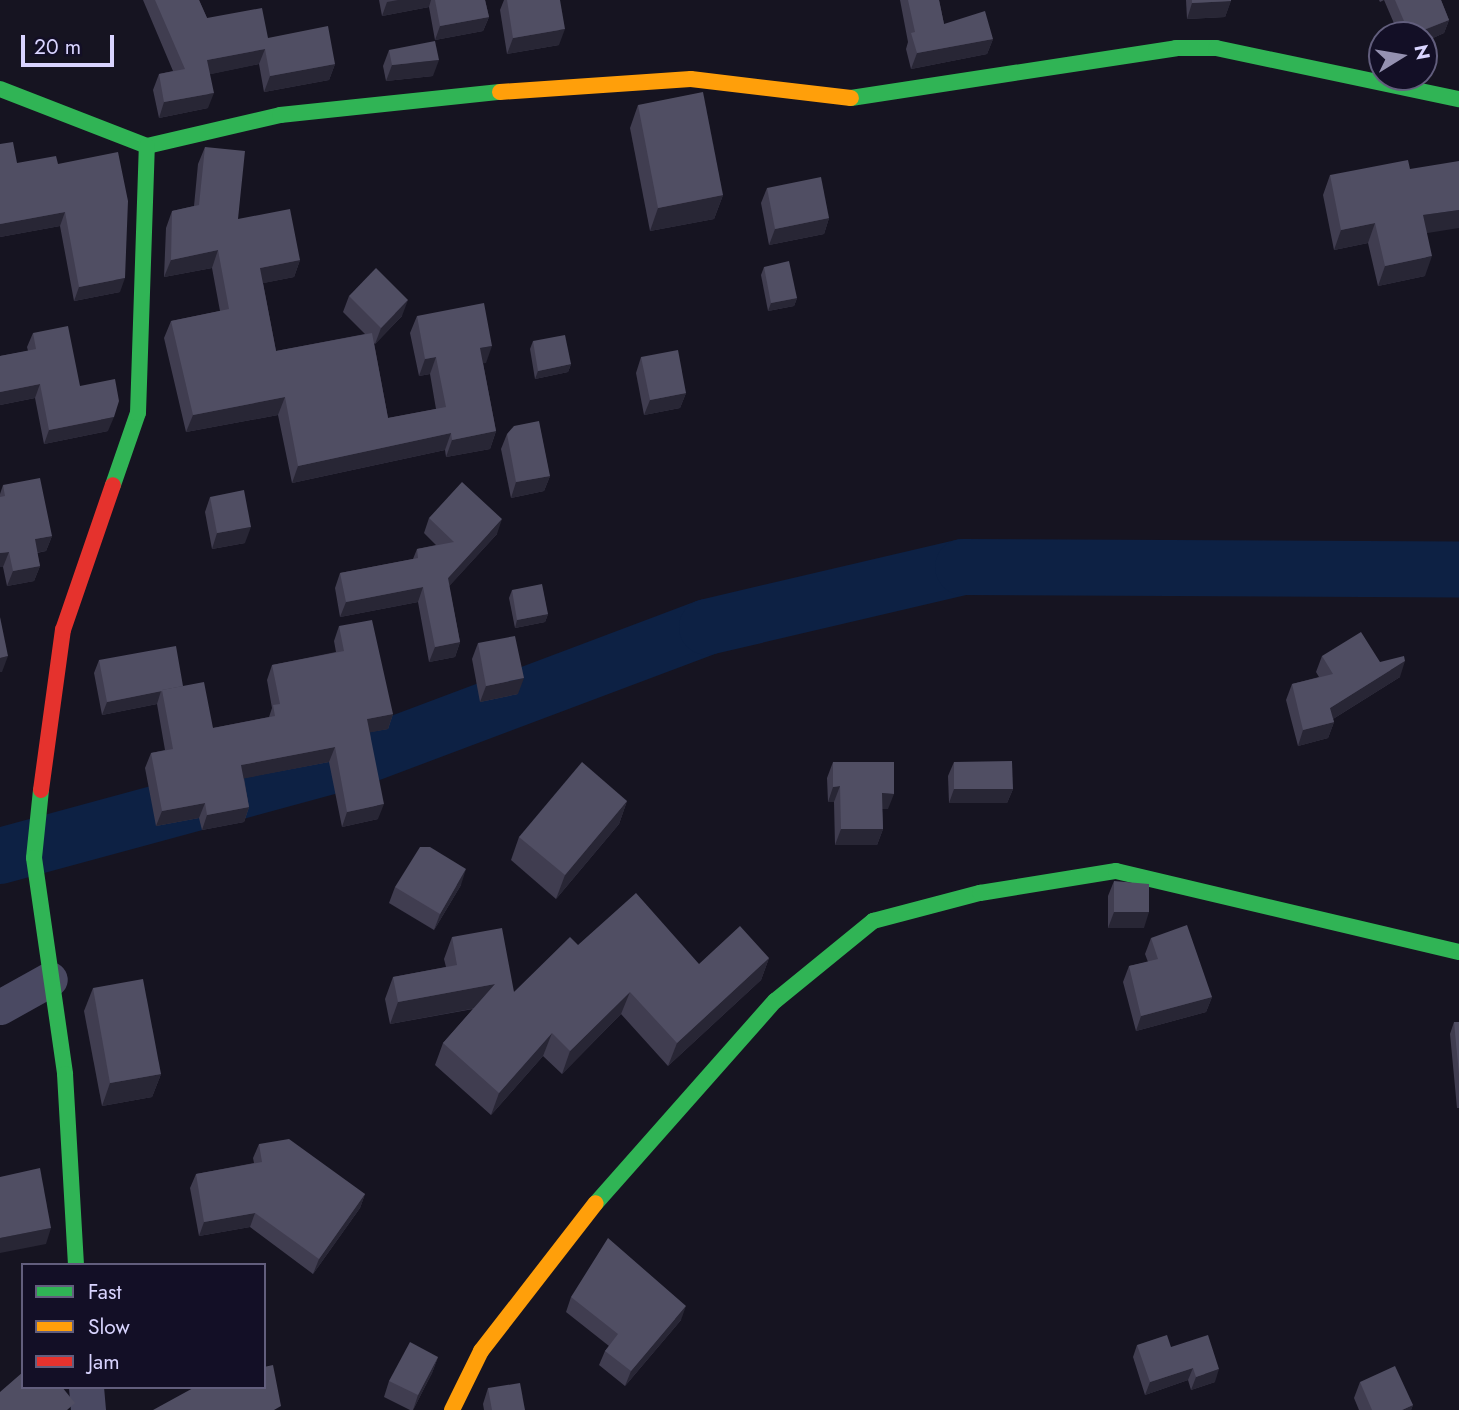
<!DOCTYPE html>
<html>
<head>
<meta charset="utf-8">
<style>
	body { margin:0 }
	#map { position:relative; width:1459px; height:1410px; overflow:hidden; background:#161421; font-family:Jost,sans-serif }
	div>[style] { position:absolute }
	.river>* { height:56px; margin:-28px; padding:0 28px; transform-origin:28px; border-radius:28px; background:#0d2144 }
	.street>* { height:35px; margin:-17.5px; padding:0 17.5px; transform-origin:17.5px; border-radius:17.5px; background:#4a4962 }
	.fast>* { height:16px; margin:-8px; padding:0 8px; transform-origin:8px; border-radius:8px; background:#30b455 }
	.slow>* { height:16px; margin:-8px; padding:0 8px; transform-origin:8px; border-radius:8px; background:#ff9f0a }
	.jam>* { height:16px; margin:-8px; padding:0 8px; transform-origin:8px; border-radius:8px; background:#e5322d }
	.wall>* { inset:0; background:#403d50 }
	.shaded-wall>* { inset:0; background:#282635 }
	.building>* { inset:0; background:#504e63 }
	span { translate:-50% -50%; white-space:nowrap; text-align:center; line-height:1.15; -webkit-text-stroke:5px #130f26; paint-order:stroke }
	.legend { position:absolute; left:21px; top:1263px; width:245px; height:126px; box-sizing:border-box; background:#130f26; border:2px solid #625e7d; margin:0; padding:9px 12px; list-style:none; font-size:21px; color:#d9d4ff }
	.legend li { display:flex; align-items:center; gap:14px; height:35px }
	.legend b { width:35px; border:2px solid #625e7d }
	.north { position:absolute; left:1368px; top:21px; width:70px; height:70px; box-sizing:border-box; background:#130f26; border:2px solid #625e7d; border-radius:50%; rotate:79deg; font-size:19px; font-weight:700; line-height:28px; text-align:center; color:#d9d4ff }
	.north::after { content:''; display:block; margin:auto; width:24px; height:32px; background:#9591b1; clip-path:polygon(50% 0,100% 100%,50% 72%,0 100%) }
	.scale { position:absolute; left:21px; top:35px; width:93px; height:32px; box-sizing:border-box; border:4px solid #d9d4ff; border-top:0; padding-left:9px; font-size:21px; line-height:24px; white-space:nowrap; color:#d9d4ff; -webkit-text-stroke:5px #130f26; paint-order:stroke }
</style>
</head>
<body>
<div id="map">
	<div class="river">
		<div style="left:0;top:856px;width:369px;rotate:-15.2deg"></div>
		<div style="left:356px;top:759px;width:375px;rotate:-20.6deg"></div>
		<div style="left:707px;top:627px;width:263px;rotate:-13.2deg"></div>
		<div style="left:963px;top:567px;width:496px;rotate:0.3deg"></div>
	</div>
	<div class="street">
		<div style="left:0;top:1007px;width:57px;rotate:-29.2deg"></div>
		<div style="left:86px;top:1387px;width:23px;rotate:85deg"></div>
	</div>
	<div class="fast">
		<div style="left:0;top:89px;width:158px;rotate:21.2deg"></div>
		<div style="left:147px;top:146px;width:137px;rotate:-13.1deg"></div>
		<div style="left:280px;top:115px;width:221px;rotate:-6deg"></div>
		<div style="left:851px;top:98px;width:329px;rotate:-8.7deg"></div>
		<div style="left:1176px;top:48px;width:40px"></div>
		<div style="left:1216px;top:48px;width:248px;rotate:11.9deg"></div>
		<div style="left:113px;top:485px;width:76px;rotate:-70.9deg"></div>
		<div style="left:138px;top:413px;width:267px;rotate:-88.1deg"></div>
		<div style="left:41px;top:790px;width:68px;rotate:95.9deg"></div>
		<div style="left:34px;top:858px;width:218px;rotate:81.8deg"></div>
		<div style="left:65px;top:1074px;width:191px;rotate:86.7deg"></div>
		<div style="left:596px;top:1203px;width:270px;rotate:-48.5deg"></div>
		<div style="left:775px;top:1001px;width:127px;rotate:-39.2deg"></div>
		<div style="left:873px;top:921px;width:111px;rotate:-14.7deg"></div>
		<div style="left:980px;top:893px;width:138px;rotate:-9.2deg"></div>
		<div style="left:1116px;top:871px;width:352px;rotate:13.3deg"></div>
	</div>
	<div class="slow">
		<div style="left:500px;top:92px;width:191px;rotate:-3.9deg"></div>
		<div style="left:691px;top:79px;width:161px;rotate:6.8deg"></div>
		<div style="left:452px;top:1410px;width:66px;rotate:-63.8deg"></div>
		<div style="left:481px;top:1351px;width:187px;rotate:-52.2deg"></div>
	</div>
	<div class="jam">
		<div style="left:41px;top:790px;width:162px;rotate:-82.2deg"></div>
		<div style="left:63px;top:630px;width:153px;rotate:-71deg"></div>
	</div>
	<div class="wall">
		<div style="clip-path:polygon(143px 0,199px 0,207px 18px,268px 38px,335px 64px,329px 80px,264px 92px,259px 64px,210px 74px,208px 108px,159px 118px,153px 90px,159px 74px,173px 71px)"></div>
		<div style="clip-path:polygon(379px 0,485px 0,489px 17px,483px 31px,435px 40px,429px 7px,382px 16px)"></div>
		<div style="clip-path:polygon(504px 0,560px 0,559px 45px,507px 54px,500px 10px)"></div>
		<div style="clip-path:polygon(900px 0,939px 0,944px 24px,993px 39px,987px 54px,911px 69px,906px 49px,908px 42px)"></div>
		<div style="clip-path:polygon(1186px 0,1231px 0,1225px 17px,1187px 19px)"></div>
		<div style="clip-path:polygon(1379px 0,1441px 0,1449px 20px,1444px 33px,1424px 42px,1424px 35px,1399px 35px,1384px 0,1380px 2px)"></div>
		<div style="clip-path:polygon(389px 50px,433px 76px,386px 81px,383px 66px)"></div>
		<div style="clip-path:polygon(638px 105px,723px 195px,714px 219px,650px 231px,630px 128px)"></div>
		<div style="clip-path:polygon(0 144px,17px 163px,58px 164px,120px 292px,74px 301px,60px 226px,0 237px)"></div>
		<div style="clip-path:polygon(205px 147px,238px 219px,300px 260px,294px 277px,263px 283px,276px 351px,365px 334px,343px 312px,349px 296px,402px 316px,375px 344px,374px 343px,388px 418px,436px 409px,430px 374px,419px 376px,410px 333px,417px 316px,486px 363px,483px 363px,496px 431px,490px 449px,446px 457px,445px 450px,292px 483px,278px 415px,186px 432px,164px 338px,171px 321px,220px 311px,212px 268px,164px 277px,166px 228px,172px 211px,194px 206px,198px 164px)"></div>
		<div style="clip-path:polygon(1330px 175px,1427px 233px,1425px 276px,1378px 286px,1368px 243px,1334px 250px,1323px 195px)"></div>
		<div style="clip-path:polygon(767px 188px,829px 218px,824px 234px,769px 245px,761px 203px)"></div>
		<div style="clip-path:polygon(764px 267px,797px 298px,794px 306px,768px 311px,761px 275px)"></div>
		<div style="clip-path:polygon(33px 333px,80px 386px,108px 431px,44px 444px,35px 398px,0 405px,0 356px,28px 351px,27px 347px)"></div>
		<div style="clip-path:polygon(533px 341px,571px 364px,568px 372px,535px 379px,530px 349px)"></div>
		<div style="clip-path:polygon(641px 357px,686px 393px,680px 408px,644px 415px,636px 373px)"></div>
		<div style="clip-path:polygon(507px 434px,550px 476px,544px 491px,511px 498px,501px 449px)"></div>
		<div style="clip-path:polygon(3px 485px,52px 536px,46px 551px,37px 553px,40px 566px,34px 581px,7px 586px,3px 567px,0 567px,0 494px)"></div>
		<div style="clip-path:polygon(210px 497px,245px 543px,212px 549px,205px 512px)"></div>
		<div style="clip-path:polygon(429px 518px,497px 534px,449px 586px,460px 642px,455px 657px,429px 662px,418px 602px,340px 617px,335px 588px,340px 573px,413px 559px,417px 549px,436px 545px,424px 533px)"></div>
		<div style="clip-path:polygon(512px 590px,548px 614px,545px 622px,515px 628px,509px 598px)"></div>
		<div style="clip-path:polygon(339px 626px,393px 714px,388px 729px,370px 732px,378px 819px,342px 827px,329px 762px,244px 778px,249px 807px,244px 822px,202px 830px,199px 818px,156px 826px,145px 768px,151px 753px,165px 750px,157px 704px,102px 715px,94px 673px,99px 660px,183px 686px,213px 728px,269px 717px,272px 708px,267px 680px,272px 665px,336px 652px,334px 641px)"></div>
		<div style="clip-path:polygon(478px 643px,518px 694px,480px 702px,472px 659px)"></div>
		<div style="clip-path:polygon(1322px 656px,1380px 662px,1400px 677px,1333px 719px,1334px 722px,1328px 738px,1298px 746px,1286px 700px,1292px 684px,1319px 677px,1316px 672px)"></div>
		<div style="clip-path:polygon(833px 762px,888px 809px,882px 809px,883px 829px,877px 845px,835px 845px,834px 802px,828px 802px,827px 778px)"></div>
		<div style="clip-path:polygon(954px 762px,1013px 789px,1007px 803px,949px 803px,948px 776px)"></div>
		<div style="clip-path:polygon(627px 801px,619px 824px,556px 899px,511px 860px,519px 837px)"></div>
		<div style="clip-path:polygon(1114px 881px,1144px 928px,1108px 928px,1108px 896px)"></div>
		<div style="clip-path:polygon(461px 885px,434px 930px,389px 903px,395px 887px)"></div>
		<div style="clip-path:polygon(452px 937px,514px 992px,578px 945px,699px 964px,769px 958px,761px 980px,668px 1066px,621px 1014px,562px 1074px,543px 1056px,491px 1115px,435px 1065px,443px 1043px,473px 1009px,390px 1024px,385px 999px,393px 977px,446px 967px,444px 959px)"></div>
		<div style="clip-path:polygon(1151px 938px,1212px 997px,1206px 1012px,1136px 1031px,1123px 982px,1129px 966px,1148px 962px,1145px 954px)"></div>
		<div style="clip-path:polygon(93px 988px,161px 1074px,152px 1097px,102px 1106px,84px 1011px)"></div>
		<div style="clip-path:polygon(1454px 1022px,1459px 1022px,1459px 1108px,1457px 1108px,1450px 1034px)"></div>
		<div style="clip-path:polygon(259px 1144px,365px 1194px,360px 1208px,313px 1274px,250px 1227px,199px 1236px,190px 1188px,196px 1174px,254px 1163px,253px 1158px)"></div>
		<div style="clip-path:polygon(571px 1297px,681px 1320px,625px 1386px,599px 1365px,605px 1351px,609px 1346px,566px 1312px)"></div>
		<div style="clip-path:polygon(1137px 1345px,1171px 1347px,1215px 1382px,1191px 1390px,1188px 1380px,1145px 1395px,1133px 1357px)"></div>
		<div style="clip-path:polygon(438px 1357px,432px 1373px,413px 1410px,410px 1410px,384px 1397px,389px 1381px)"></div>
		<div style="clip-path:polygon(1360px 1382px,1413px 1405px,1411px 1410px,1359px 1410px,1354px 1398px)"></div>
		<div style="clip-path:polygon(488px 1388px,525px 1410px,484px 1410px,483px 1404px)"></div>
	</div>
	<div class="shaded-wall">
		<div style="clip-path:polygon(398px 0,431px 0,429px 7px,382px 16px,387px 2px)"></div>
		<div style="clip-path:polygon(1231px 1px,1225px 17px,1187px 19px,1192px 3px)"></div>
		<div style="clip-path:polygon(489px 17px,483px 31px,435px 40px,440px 26px)"></div>
		<div style="clip-path:polygon(1449px 20px,1444px 33px,1424px 42px,1424px 35px,1412px 35px)"></div>
		<div style="clip-path:polygon(565px 29px,559px 45px,507px 54px,513px 38px)"></div>
		<div style="clip-path:polygon(993px 39px,987px 54px,911px 69px,917px 53px)"></div>
		<div style="clip-path:polygon(265px 49px,259px 64px,202px 76px,207px 60px)"></div>
		<div style="clip-path:polygon(439px 60px,433px 76px,386px 81px,392px 65px)"></div>
		<div style="clip-path:polygon(335px 64px,329px 80px,264px 92px,270px 76px)"></div>
		<div style="clip-path:polygon(214px 93px,208px 108px,159px 118px,164px 102px)"></div>
		<div style="clip-path:polygon(723px 195px,714px 219px,650px 231px,658px 208px)"></div>
		<div style="clip-path:polygon(1459px 210px,1459px 228px,1415px 235px,1423px 215px)"></div>
		<div style="clip-path:polygon(65px 212px,60px 226px,0 237px,0 224px)"></div>
		<div style="clip-path:polygon(829px 218px,824px 234px,769px 245px,775px 229px)"></div>
		<div style="clip-path:polygon(1375px 223px,1368px 243px,1334px 250px,1341px 230px)"></div>
		<div style="clip-path:polygon(218px 250px,212px 268px,164px 277px,171px 260px)"></div>
		<div style="clip-path:polygon(1432px 256px,1425px 276px,1378px 286px,1385px 266px)"></div>
		<div style="clip-path:polygon(300px 260px,294px 277px,254px 285px,260px 268px)"></div>
		<div style="clip-path:polygon(125px 278px,120px 292px,74px 301px,79px 287px)"></div>
		<div style="clip-path:polygon(797px 298px,794px 306px,768px 311px,771px 303px)"></div>
		<div style="clip-path:polygon(408px 300px,402px 316px,375px 344px,381px 328px)"></div>
		<div style="clip-path:polygon(492px 346px,486px 363px,473px 365px,480px 348px)"></div>
		<div style="clip-path:polygon(436px 357px,430px 374px,419px 376px,425px 359px)"></div>
		<div style="clip-path:polygon(571px 364px,568px 372px,535px 379px,538px 371px)"></div>
		<div style="clip-path:polygon(40px 384px,35px 398px,0 405px,0 392px)"></div>
		<div style="clip-path:polygon(686px 393px,680px 408px,644px 415px,650px 400px)"></div>
		<div style="clip-path:polygon(285px 397px,278px 415px,186px 432px,193px 415px)"></div>
		<div style="clip-path:polygon(114px 417px,108px 431px,44px 444px,49px 430px)"></div>
		<div style="clip-path:polygon(496px 431px,490px 449px,446px 457px,452px 440px)"></div>
		<div style="clip-path:polygon(451px 433px,445px 450px,292px 483px,298px 466px)"></div>
		<div style="clip-path:polygon(550px 476px,544px 491px,511px 498px,516px 482px)"></div>
		<div style="clip-path:polygon(502px 519px,497px 534px,443px 593px,448px 578px)"></div>
		<div style="clip-path:polygon(251px 527px,245px 543px,212px 549px,217px 533px)"></div>
		<div style="clip-path:polygon(52px 536px,46px 551px,29px 554px,35px 539px)"></div>
		<div style="clip-path:polygon(9px 552px,3px 567px,0 567px,0 553px)"></div>
		<div style="clip-path:polygon(40px 566px,34px 581px,7px 586px,13px 571px)"></div>
		<div style="clip-path:polygon(423px 587px,418px 602px,340px 617px,346px 602px)"></div>
		<div style="clip-path:polygon(548px 614px,545px 622px,515px 628px,517px 620px)"></div>
		<div style="clip-path:polygon(460px 642px,455px 657px,429px 662px,435px 647px)"></div>
		<div style="clip-path:polygon(8px 656px,2px 672px,0 672px,0 658px)"></div>
		<div style="clip-path:polygon(1405px 661px,1400px 677px,1325px 724px,1330px 708px)"></div>
		<div style="clip-path:polygon(524px 678px,518px 694px,480px 702px,486px 686px)"></div>
		<div style="clip-path:polygon(161px 691px,157px 704px,102px 715px,107px 702px)"></div>
		<div style="clip-path:polygon(393px 714px,388px 729px,362px 734px,367px 719px)"></div>
		<div style="clip-path:polygon(1334px 722px,1328px 738px,1298px 746px,1303px 730px)"></div>
		<div style="clip-path:polygon(335px 747px,329px 762px,236px 780px,241px 765px)"></div>
		<div style="clip-path:polygon(840px 786px,834px 802px,828px 802px,833px 787px)"></div>
		<div style="clip-path:polygon(954px 789px,1013px 789px,1007px 803px,949px 803px)"></div>
		<div style="clip-path:polygon(882px 793px,894px 794px,888px 809px,876px 809px)"></div>
		<div style="clip-path:polygon(627px 801px,619px 824px,556px 899px,565px 875px)"></div>
		<div style="clip-path:polygon(205px 803px,199px 818px,156px 826px,162px 811px)"></div>
		<div style="clip-path:polygon(384px 804px,378px 819px,342px 827px,347px 812px)"></div>
		<div style="clip-path:polygon(249px 807px,244px 822px,202px 830px,207px 815px)"></div>
		<div style="clip-path:polygon(841px 829px,883px 829px,877px 845px,835px 845px)"></div>
		<div style="clip-path:polygon(466px 869px,461px 885px,434px 930px,440px 914px)"></div>
		<div style="clip-path:polygon(1114px 912px,1149px 912px,1144px 928px,1108px 928px)"></div>
		<div style="clip-path:polygon(769px 958px,761px 980px,668px 1066px,677px 1043px)"></div>
		<div style="clip-path:polygon(495px 984px,487px 1006px,390px 1024px,398px 1002px)"></div>
		<div style="clip-path:polygon(630px 992px,621px 1014px,562px 1074px,570px 1051px)"></div>
		<div style="clip-path:polygon(1212px 997px,1206px 1012px,1136px 1031px,1141px 1016px)"></div>
		<div style="clip-path:polygon(552px 1033px,543px 1056px,491px 1115px,499px 1093px)"></div>
		<div style="clip-path:polygon(161px 1074px,152px 1097px,102px 1106px,110px 1083px)"></div>
		<div style="clip-path:polygon(365px 1194px,360px 1208px,313px 1274px,319px 1259px)"></div>
		<div style="clip-path:polygon(255px 1213px,250px 1227px,199px 1236px,204px 1222px)"></div>
		<div style="clip-path:polygon(51px 1228px,46px 1244px,0 1253px,0 1238px)"></div>
		<div style="clip-path:polygon(686px 1306px,681px 1320px,625px 1386px,631px 1371px)"></div>
		<div style="clip-path:polygon(438px 1357px,432px 1373px,413px 1410px,418px 1395px)"></div>
		<div style="clip-path:polygon(1193px 1368px,1188px 1380px,1145px 1395px,1150px 1382px)"></div>
		<div style="clip-path:polygon(1219px 1369px,1215px 1382px,1191px 1390px,1196px 1377px)"></div>
		<div style="clip-path:polygon(1413px 1405px,1411px 1410px,1402px 1410px)"></div>
	</div>
	<div class="building">
		<div style="clip-path:polygon(155px 0,199px 0,207px 18px,262px 8px,268px 38px,328px 26px,335px 64px,270px 76px,265px 49px,207px 60px,214px 93px,164px 102px,159px 74px,185px 69px)"></div>
		<div style="clip-path:polygon(435px 0,485px 0,489px 17px,440px 26px)"></div>
		<div style="clip-path:polygon(507px 0,560px 0,565px 29px,513px 38px)"></div>
		<div style="clip-path:polygon(908px 0,939px 0,944px 24px,985px 11px,993px 39px,917px 53px,911px 33px,915px 32px)"></div>
		<div style="clip-path:polygon(1192px 0,1231px 0,1231px 1px,1192px 3px)"></div>
		<div style="clip-path:polygon(1395px 0,1441px 0,1449px 20px,1410px 35px)"></div>
		<div style="clip-path:polygon(435px 41px,439px 60px,392px 65px,389px 50px)"></div>
		<div style="clip-path:polygon(703px 92px,723px 195px,658px 208px,638px 105px)"></div>
		<div style="clip-path:polygon(13px 142px,17px 163px,56px 156px,58px 164px,118px 152px,128px 201px,125px 278px,79px 287px,65px 212px,0 224px,0 144px)"></div>
		<div style="clip-path:polygon(205px 147px,245px 151px,238px 219px,290px 209px,300px 260px,260px 268px,276px 351px,372px 333px,388px 418px,446px 407px,436px 357px,425px 359px,417px 316px,484px 303px,492px 346px,480px 348px,496px 431px,452px 440px,451px 433px,298px 466px,285px 397px,193px 415px,171px 321px,229px 309px,218px 250px,171px 260px,172px 211px,199px 205px)"></div>
		<div style="clip-path:polygon(1408px 160px,1410px 169px,1459px 161px,1459px 210px,1423px 215px,1432px 256px,1385px 266px,1375px 223px,1341px 230px,1330px 175px)"></div>
		<div style="clip-path:polygon(821px 177px,829px 218px,775px 229px,767px 188px)"></div>
		<div style="clip-path:polygon(789px 261px,797px 298px,771px 303px,764px 267px)"></div>
		<div style="clip-path:polygon(376px 268px,408px 300px,381px 328px,349px 296px)"></div>
		<div style="clip-path:polygon(68px 326px,80px 386px,115px 379px,119px 401px,114px 417px,49px 430px,40px 384px,0 392px,0 356px,36px 349px,33px 333px)"></div>
		<div style="clip-path:polygon(565px 335px,571px 364px,538px 371px,533px 341px)"></div>
		<div style="clip-path:polygon(678px 350px,686px 393px,650px 400px,641px 357px)"></div>
		<div style="clip-path:polygon(539px 421px,550px 476px,516px 482px,507px 434px,514px 426px)"></div>
		<div style="clip-path:polygon(40px 478px,52px 536px,35px 539px,40px 566px,13px 571px,9px 552px,0 553px,0 497px,5px 496px,3px 485px)"></div>
		<div style="clip-path:polygon(462px 482px,502px 519px,448px 578px,460px 642px,435px 647px,423px 587px,346px 602px,340px 573px,418px 558px,417px 549px,454px 542px,429px 518px)"></div>
		<div style="clip-path:polygon(244px 490px,251px 527px,217px 533px,210px 497px)"></div>
		<div style="clip-path:polygon(542px 584px,548px 614px,517px 620px,512px 590px)"></div>
		<div style="clip-path:polygon(0 617px,8px 656px,0 658px)"></div>
		<div style="clip-path:polygon(372px 620px,393px 714px,367px 719px,384px 804px,347px 812px,335px 747px,241px 765px,249px 807px,207px 815px,205px 803px,162px 811px,151px 753px,173px 749px,162px 690px,204px 682px,213px 728px,275px 716px,273px 705px,280px 704px,272px 665px,344px 651px,339px 626px)"></div>
		<div style="clip-path:polygon(1361px 632px,1380px 662px,1404px 656px,1405px 661px,1330px 708px,1334px 722px,1303px 730px,1292px 684px,1333px 674px,1322px 656px)"></div>
		<div style="clip-path:polygon(515px 636px,524px 678px,486px 686px,478px 643px)"></div>
		<div style="clip-path:polygon(176px 646px,183px 686px,162px 690px,162px 691px,107px 702px,99px 660px)"></div>
		<div style="clip-path:polygon(1012px 761px,1013px 789px,954px 789px,954px 762px)"></div>
		<div style="clip-path:polygon(582px 762px,627px 801px,565px 875px,519px 837px)"></div>
		<div style="clip-path:polygon(833px 762px,894px 762px,894px 794px,882px 793px,883px 829px,841px 829px,840px 786px,833px 787px)"></div>
		<div style="clip-path:polygon(420px 847px,430px 847px,466px 869px,440px 914px,395px 887px)"></div>
		<div style="clip-path:polygon(1114px 881px,1149px 884px,1149px 912px,1114px 912px)"></div>
		<div style="clip-path:polygon(636px 893px,699px 964px,740px 926px,769px 958px,677px 1043px,630px 992px,570px 1051px,552px 1033px,499px 1093px,443px 1043px,495px 984px,398px 1002px,393px 977px,457px 965px,452px 937px,502px 928px,514px 992px,570px 937px,578px 945px)"></div>
		<div style="clip-path:polygon(1187px 925px,1212px 997px,1141px 1016px,1129px 966px,1158px 959px,1151px 938px)"></div>
		<div style="clip-path:polygon(143px 979px,161px 1074px,110px 1083px,93px 988px)"></div>
		<div style="clip-path:polygon(1454px 1022px,1459px 1022px,1459px 1074px)"></div>
		<div style="clip-path:polygon(289px 1139px,365px 1194px,319px 1259px,255px 1213px,204px 1222px,196px 1174px,262px 1162px,259px 1144px)"></div>
		<div style="clip-path:polygon(40px 1168px,51px 1228px,0 1238px,0 1177px)"></div>
		<div style="clip-path:polygon(608px 1238px,686px 1306px,631px 1371px,605px 1351px,618px 1334px,571px 1297px)"></div>
		<div style="clip-path:polygon(1167px 1335px,1171px 1347px,1208px 1335px,1219px 1369px,1196px 1377px,1193px 1368px,1150px 1382px,1137px 1345px)"></div>
		<div style="clip-path:polygon(410px 1342px,438px 1357px,418px 1395px,389px 1381px)"></div>
		<div style="clip-path:polygon(273px 1365px,281px 1406px,274px 1410px,153px 1410px,195px 1387px,264px 1387px,264px 1367px)"></div>
		<div style="clip-path:polygon(1395px 1366px,1413px 1405px,1402px 1410px,1372px 1410px,1360px 1382px)"></div>
		<div style="clip-path:polygon(23px 1372px,23px 1387px,62px 1387px,75px 1403px,67px 1410px,0 1410px,0 1392px)"></div>
		<div style="clip-path:polygon(520px 1383px,525px 1410px,492px 1410px,488px 1388px)"></div>
	</div>
	<ul class="legend">
	<li><b style="height:9px;background:#30b455"></b>Fast</li>
	<li><b style="height:9px;background:#ff9f0a"></b>Slow</li>
	<li><b style="height:9px;background:#e5322d"></b>Jam</li>
	</ul>
	<div class="north">N</div>
	<div class="scale">20 m</div>
</div>
</body>
</html>
